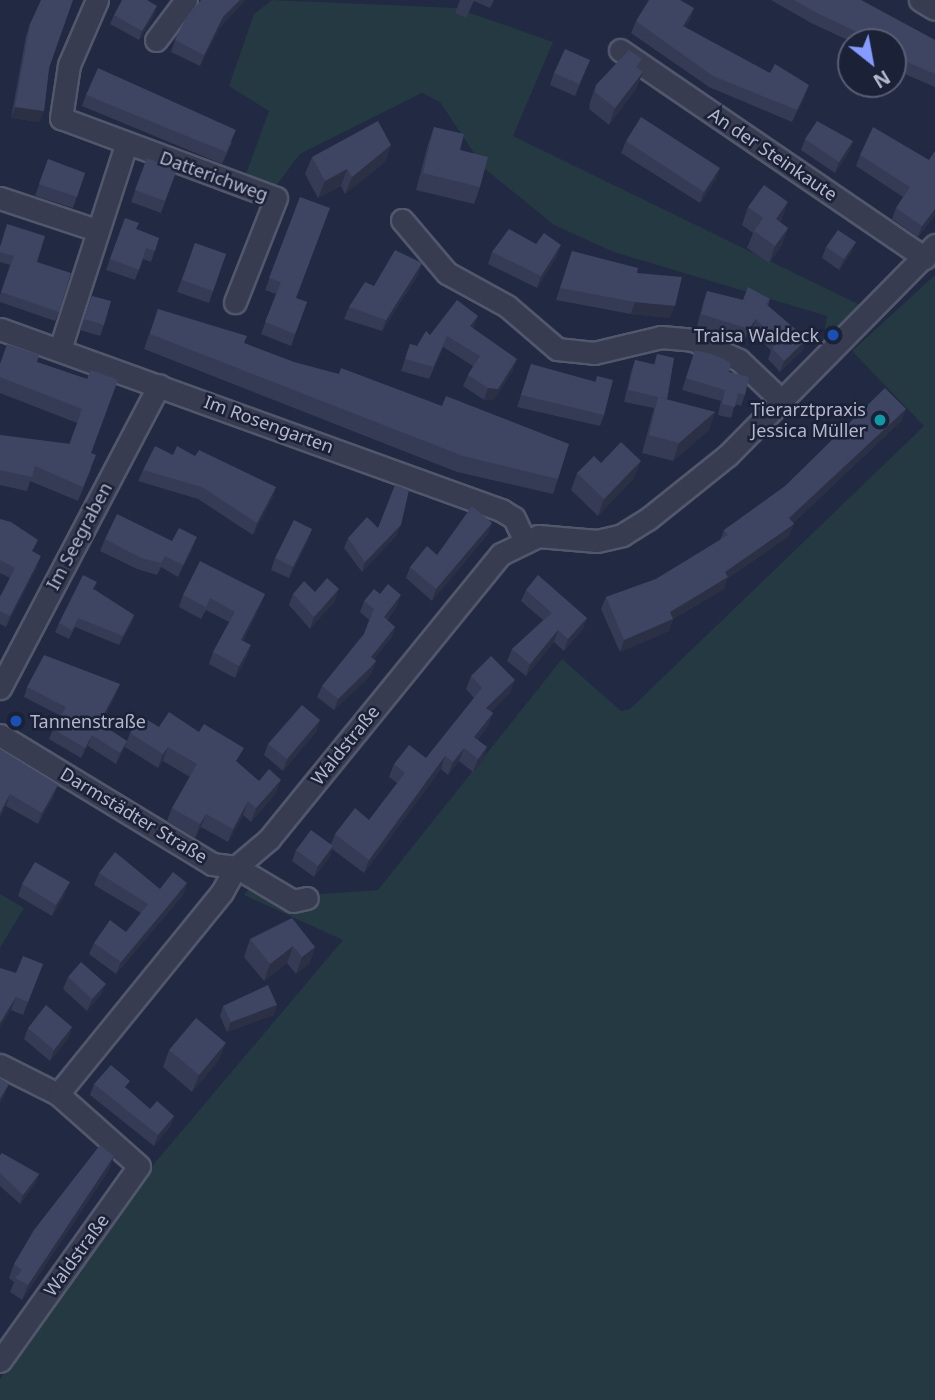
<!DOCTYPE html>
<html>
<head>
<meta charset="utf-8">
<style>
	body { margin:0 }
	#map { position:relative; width:935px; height:1400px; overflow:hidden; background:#222942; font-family:"Noto Sans",sans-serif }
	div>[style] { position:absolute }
	.green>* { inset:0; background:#243942 }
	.roads { filter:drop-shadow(2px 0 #52576c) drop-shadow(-2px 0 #52576c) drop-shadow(0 2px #52576c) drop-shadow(0 -2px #52576c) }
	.minor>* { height:21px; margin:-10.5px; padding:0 10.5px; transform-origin:10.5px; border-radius:10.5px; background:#373c51 }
	.wall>* { inset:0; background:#353b54 }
	.shaded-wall>* { inset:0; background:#2b3045 }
	.building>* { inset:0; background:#3e4562 }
	.dots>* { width:19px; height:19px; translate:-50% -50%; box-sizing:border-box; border:4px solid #1b2136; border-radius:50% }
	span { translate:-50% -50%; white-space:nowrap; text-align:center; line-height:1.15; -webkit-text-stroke:5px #1b2136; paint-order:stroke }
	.street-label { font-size:18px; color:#b3b7cc }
	.poi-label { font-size:18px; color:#b3b7cc }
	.right { translate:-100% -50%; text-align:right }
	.left { translate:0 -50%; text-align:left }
	.north { position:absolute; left:837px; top:28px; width:70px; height:70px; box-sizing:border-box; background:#1b2136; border:2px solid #585d72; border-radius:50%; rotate:149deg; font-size:19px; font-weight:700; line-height:28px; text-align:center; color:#b3b7cc }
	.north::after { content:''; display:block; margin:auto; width:24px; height:32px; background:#859bff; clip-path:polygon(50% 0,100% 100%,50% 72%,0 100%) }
</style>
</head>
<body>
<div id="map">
	<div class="green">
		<div style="clip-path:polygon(272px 0,456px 8px,553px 42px,513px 136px,860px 305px,822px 345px,827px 316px,614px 252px,554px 225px,484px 168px,440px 102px,422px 93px,300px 154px,272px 191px,243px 182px,269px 111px,229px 86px,254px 14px)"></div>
		<div style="clip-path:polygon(935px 275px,935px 1400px,0 1400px,0 1379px,153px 1165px,343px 940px,244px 895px,261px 873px,306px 895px,378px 890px,562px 659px,621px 711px,630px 709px,924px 426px,852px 351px)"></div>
		<div style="clip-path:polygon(0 894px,24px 908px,0 948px)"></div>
	</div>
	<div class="roads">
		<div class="minor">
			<div style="left:97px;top:0;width:71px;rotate:113.3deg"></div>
			<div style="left:69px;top:65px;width:54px;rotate:98.6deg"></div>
			<div style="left:61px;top:118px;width:229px;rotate:20.4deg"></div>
			<div style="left:276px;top:198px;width:112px;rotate:111.5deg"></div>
			<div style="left:920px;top:0;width:17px;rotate:31deg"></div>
			<div style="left:156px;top:40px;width:50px;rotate:-53.1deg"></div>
			<div style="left:620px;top:50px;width:369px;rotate:34.3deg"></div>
			<div style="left:0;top:198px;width:101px;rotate:18.4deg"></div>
			<div style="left:402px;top:220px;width:70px;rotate:49.7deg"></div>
			<div style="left:447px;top:273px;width:68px;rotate:28.8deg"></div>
			<div style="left:507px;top:306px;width:66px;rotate:40.7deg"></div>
			<div style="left:557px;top:349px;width:37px;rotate:6deg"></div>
			<div style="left:594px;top:353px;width:69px;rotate:-13.4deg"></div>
			<div style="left:661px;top:337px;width:32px;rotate:5deg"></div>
			<div style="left:693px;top:340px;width:50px;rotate:23.5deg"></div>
			<div style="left:739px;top:360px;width:59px;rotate:43.6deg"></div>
			<div style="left:0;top:329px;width:533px;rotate:19.86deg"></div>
			<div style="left:501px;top:510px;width:15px;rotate:32deg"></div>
			<div style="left:514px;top:518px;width:23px;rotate:65deg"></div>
			<div style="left:60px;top:349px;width:214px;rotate:-72.1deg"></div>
			<div style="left:0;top:688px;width:342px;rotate:-62.3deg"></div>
			<div style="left:0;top:735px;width:248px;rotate:31.3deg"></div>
			<div style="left:212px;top:864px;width:24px;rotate:7deg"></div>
			<div style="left:236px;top:867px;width:66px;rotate:30.8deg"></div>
			<div style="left:293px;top:901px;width:14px;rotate:-12deg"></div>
			<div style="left:0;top:1065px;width:65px;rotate:26.6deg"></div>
			<div style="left:0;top:1361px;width:239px;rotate:-54.5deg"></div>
			<div style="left:139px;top:1166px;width:108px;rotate:-138.4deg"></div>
			<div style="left:58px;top:1094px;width:260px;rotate:-50.9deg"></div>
			<div style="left:222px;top:892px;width:29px;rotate:-61deg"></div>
			<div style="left:236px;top:867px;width:43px;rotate:-40.3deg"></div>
			<div style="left:269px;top:839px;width:367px;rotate:-50.9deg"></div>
			<div style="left:501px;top:554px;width:41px;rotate:-25.9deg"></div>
			<div style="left:538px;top:536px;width:59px;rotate:4.8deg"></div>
			<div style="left:597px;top:541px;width:26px;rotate:-13deg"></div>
			<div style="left:622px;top:535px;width:31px;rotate:-32deg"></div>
			<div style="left:648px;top:519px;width:102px;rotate:-38.7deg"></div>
			<div style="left:728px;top:455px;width:295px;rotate:-45.4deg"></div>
		</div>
	</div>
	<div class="wall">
		<div style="clip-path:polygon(460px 0,494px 0,490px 8px,474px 1px,466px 18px,455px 13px)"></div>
		<div style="clip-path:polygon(771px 0,861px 0,935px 40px,935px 87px,893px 69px,893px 42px,852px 42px,811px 23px)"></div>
		<div style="clip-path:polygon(71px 3px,49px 68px,44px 111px,39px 122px,11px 118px,26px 36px,30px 24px)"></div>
		<div style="clip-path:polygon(694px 8px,690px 20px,685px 27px,805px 96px,792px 122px,709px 87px,631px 33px,636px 21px)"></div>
		<div style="clip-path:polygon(114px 15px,154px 15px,139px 40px,110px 24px)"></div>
		<div style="clip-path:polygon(219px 29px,200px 66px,171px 52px,175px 40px)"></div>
		<div style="clip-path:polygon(590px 60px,575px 96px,550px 85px,554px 73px)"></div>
		<div style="clip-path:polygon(638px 68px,643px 72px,636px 89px,609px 125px,589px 109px,590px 102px,596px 85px)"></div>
		<div style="clip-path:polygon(86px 95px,232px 142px,222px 164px,82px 106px)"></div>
		<div style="clip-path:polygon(434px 127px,460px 150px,480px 187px,474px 204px,416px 190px,428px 144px)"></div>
		<div style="clip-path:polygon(805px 139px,853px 141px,849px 152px,835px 173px,801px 150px)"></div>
		<div style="clip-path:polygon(626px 141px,716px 179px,700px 203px,621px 153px)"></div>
		<div style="clip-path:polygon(391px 145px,385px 162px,345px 194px,341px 186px,318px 198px,305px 174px,312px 157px)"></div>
		<div style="clip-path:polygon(935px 151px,935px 215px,918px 237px,892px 219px,896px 208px,903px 197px,856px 166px,860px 155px,929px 160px)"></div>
		<div style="clip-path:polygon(147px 158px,177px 169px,161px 213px,131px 202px)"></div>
		<div style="clip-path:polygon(48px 159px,85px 173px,73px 208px,35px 196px)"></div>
		<div style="clip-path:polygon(300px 197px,296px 298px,307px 302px,291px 346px,261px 334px,276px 294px,265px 290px)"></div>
		<div style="clip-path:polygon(748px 207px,782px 219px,780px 222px,788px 228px,782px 245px,769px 263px,747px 248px,753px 233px,742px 225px)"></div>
		<div style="clip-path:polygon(125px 218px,136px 229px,159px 238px,151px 262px,143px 259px,135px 280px,106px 270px)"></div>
		<div style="clip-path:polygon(856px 242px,851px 253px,839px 270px,822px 258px,826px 247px)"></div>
		<div style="clip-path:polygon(195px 243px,226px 254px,209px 303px,177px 292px)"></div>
		<div style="clip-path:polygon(0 246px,37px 262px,59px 312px,55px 321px,0 302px,0 295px,10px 265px,0 262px)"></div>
		<div style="clip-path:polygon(572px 251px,637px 273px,670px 318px,631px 314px,556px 300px)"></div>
		<div style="clip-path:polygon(492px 252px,557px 256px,537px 288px,488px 264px)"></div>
		<div style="clip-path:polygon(422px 263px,418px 275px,382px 331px,344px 319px,349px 307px,374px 286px)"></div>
		<div style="clip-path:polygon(707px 291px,743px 300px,770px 299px,768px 306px,802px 351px,780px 372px,768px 359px,771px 351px,752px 330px,744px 340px,697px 326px,703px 303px)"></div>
		<div style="clip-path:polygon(92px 296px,104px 325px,100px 336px,80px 330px)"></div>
		<div style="clip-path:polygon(158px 309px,244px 343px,558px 479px,553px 494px,457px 472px,144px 349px)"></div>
		<div style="clip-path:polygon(478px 316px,473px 328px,513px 370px,494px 400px,484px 400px,463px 386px,468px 375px,473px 366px,443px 347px,429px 379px,401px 371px,410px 344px,417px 346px)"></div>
		<div style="clip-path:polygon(695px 350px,729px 372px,745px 395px,741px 406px,735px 404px,731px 418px,718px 415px,721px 401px,682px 390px)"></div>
		<div style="clip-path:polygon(657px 354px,674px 358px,667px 400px,715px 412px,709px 430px,673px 461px,642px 453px,654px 408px,624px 402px,631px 372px,635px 360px,654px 364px)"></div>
		<div style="clip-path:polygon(37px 362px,87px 379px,91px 469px,78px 501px,30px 481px,27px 491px,0 485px,0 435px,69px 444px,77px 423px,0 393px,0 364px)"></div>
		<div style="clip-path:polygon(531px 364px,595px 382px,597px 376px,604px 415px,600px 426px,517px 407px)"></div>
		<div style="clip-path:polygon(906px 409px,901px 421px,793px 523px,789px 536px,727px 579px,724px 589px,673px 619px,669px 631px,620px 652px,601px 609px,606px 597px,656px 579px,720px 540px,724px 530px)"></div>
		<div style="clip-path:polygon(173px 455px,195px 456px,276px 487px,272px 499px,253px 535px,198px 499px,138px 481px,143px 470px)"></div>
		<div style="clip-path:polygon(601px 463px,634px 478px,598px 516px,571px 490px,577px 473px)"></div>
		<div style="clip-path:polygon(0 519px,33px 552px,37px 567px,6px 627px,0 624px,0 597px,10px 578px,0 573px)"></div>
		<div style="clip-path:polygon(492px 523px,488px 534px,432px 601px,406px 578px,410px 567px,437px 555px)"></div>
		<div style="clip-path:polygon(378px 528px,397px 535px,362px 572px,344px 548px,348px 538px)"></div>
		<div style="clip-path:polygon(312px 529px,308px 540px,289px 578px,271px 570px,275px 558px)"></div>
		<div style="clip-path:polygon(105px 539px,172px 541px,192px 549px,178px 577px,161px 567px,157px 575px,137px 569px,100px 551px)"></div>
		<div style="clip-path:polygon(94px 589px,134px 615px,131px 624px,119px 645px,75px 627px,69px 639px,55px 632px,59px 623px)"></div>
		<div style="clip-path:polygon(526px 590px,587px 618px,583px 629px,564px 651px,554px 642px,526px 676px,507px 661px,512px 649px,543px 620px,521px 601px)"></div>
		<div style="clip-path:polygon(315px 592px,335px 601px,310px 629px,289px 605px,293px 594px)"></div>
		<div style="clip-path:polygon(265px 594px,260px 606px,243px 641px,247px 657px,235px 678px,209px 664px,213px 652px,229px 622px,206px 610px,201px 619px,179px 607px,183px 595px)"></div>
		<div style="clip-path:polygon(364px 601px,397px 606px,387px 620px,395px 627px,391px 638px,374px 659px,376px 661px,372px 672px,366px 680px,334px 710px,317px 697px,322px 686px,364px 634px,369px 620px,360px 612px)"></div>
		<div style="clip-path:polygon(471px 676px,510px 693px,491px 711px,493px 713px,488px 726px,478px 739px,483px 761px,473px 772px,459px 761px,448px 775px,441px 769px,364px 873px,332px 849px,329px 858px,314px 877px,292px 861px,296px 850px,331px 844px,335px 834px,369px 820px,397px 783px,389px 777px,394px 764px,426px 758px,474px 698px,466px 689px)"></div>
		<div style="clip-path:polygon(120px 684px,116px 694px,101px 724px,127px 741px,130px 733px,159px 727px,238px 763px,259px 781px,276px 793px,251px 822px,243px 815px,228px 842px,201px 827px,195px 838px,167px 821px,172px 808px,190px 777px,163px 761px,158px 768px,125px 747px,116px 764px,88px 746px,81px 758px,49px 739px,53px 729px,61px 716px,24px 697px,27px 687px)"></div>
		<div style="clip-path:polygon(320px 720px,316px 732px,283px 771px,264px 755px,268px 744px)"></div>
		<div style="clip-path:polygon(0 749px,54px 796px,38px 824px,6px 806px,0 817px)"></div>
		<div style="clip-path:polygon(99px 873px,183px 895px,116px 974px,89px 954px,94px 943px,126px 932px,141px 913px,94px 885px)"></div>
		<div style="clip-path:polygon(22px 884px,65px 894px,52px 916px,18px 896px)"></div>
		<div style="clip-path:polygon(250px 939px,315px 947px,309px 964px,296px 974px,287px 963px,264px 981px,244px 957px)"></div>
		<div style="clip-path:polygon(43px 964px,23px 1015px,11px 1010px,16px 973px)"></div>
		<div style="clip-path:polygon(68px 977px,101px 995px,87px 1011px,63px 989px)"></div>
		<div style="clip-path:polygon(223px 1006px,274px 1015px,227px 1032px,220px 1016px)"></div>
		<div style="clip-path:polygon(72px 1027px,68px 1039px,50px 1061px,24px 1039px,28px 1028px)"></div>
		<div style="clip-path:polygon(169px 1050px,219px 1060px,192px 1092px,163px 1067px)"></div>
		<div style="clip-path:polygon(94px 1084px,127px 1089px,150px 1109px,174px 1116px,170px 1127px,154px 1146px,90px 1095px)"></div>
		<div style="clip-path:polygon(0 1155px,39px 1174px,35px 1184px,20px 1204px,0 1186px)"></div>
		<div style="clip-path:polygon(114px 1156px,109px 1170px,22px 1300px,10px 1292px,14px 1282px,9px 1278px,14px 1264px)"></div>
	</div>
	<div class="shaded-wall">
		<div style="clip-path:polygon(240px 0,246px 0,219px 29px,200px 66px,204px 55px,223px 17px)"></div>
		<div style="clip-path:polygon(157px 6px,154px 15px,139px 40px,142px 31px)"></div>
		<div style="clip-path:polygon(694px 8px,690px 20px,679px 37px,683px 26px)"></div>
		<div style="clip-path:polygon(643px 72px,636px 89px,609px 125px,615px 108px)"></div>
		<div style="clip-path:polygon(809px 85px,805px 96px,792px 122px,797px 110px)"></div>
		<div style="clip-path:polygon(15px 107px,44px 111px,39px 122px,11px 118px)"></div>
		<div style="clip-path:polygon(853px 141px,849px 152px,835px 173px,839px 162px)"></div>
		<div style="clip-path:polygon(391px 145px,385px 162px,345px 194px,352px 177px)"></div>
		<div style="clip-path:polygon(720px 168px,716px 179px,700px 203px,704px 192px)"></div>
		<div style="clip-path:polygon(347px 169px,341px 186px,318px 198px,325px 181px)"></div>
		<div style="clip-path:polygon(788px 202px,782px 219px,769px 236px,776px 219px)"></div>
		<div style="clip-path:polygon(935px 209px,935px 215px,918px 237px,922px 226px)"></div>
		<div style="clip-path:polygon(788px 228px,782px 245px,769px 263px,775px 246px)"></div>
		<div style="clip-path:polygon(856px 242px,851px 253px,839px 270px,844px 259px)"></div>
		<div style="clip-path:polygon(561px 245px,557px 256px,537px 288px,541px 276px)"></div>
		<div style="clip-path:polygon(422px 263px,418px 275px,382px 331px,386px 320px)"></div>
		<div style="clip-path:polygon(635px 302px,675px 306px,670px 318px,631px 314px)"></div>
		<div style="clip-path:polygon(478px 316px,474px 327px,466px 337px,470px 326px)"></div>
		<div style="clip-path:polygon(756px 319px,752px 330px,744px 340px,749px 329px)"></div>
		<div style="clip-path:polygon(807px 339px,802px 351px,780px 372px,784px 361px)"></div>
		<div style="clip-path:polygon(517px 359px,513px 370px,494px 400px,484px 400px,488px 388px)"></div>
		<div style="clip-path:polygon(906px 409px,901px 421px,785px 530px,789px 518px)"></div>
		<div style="clip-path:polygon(715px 412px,709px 430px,673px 461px,679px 443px)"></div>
		<div style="clip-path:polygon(641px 461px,634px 478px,598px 516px,604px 499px)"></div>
		<div style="clip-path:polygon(276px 487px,272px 499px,253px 535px,257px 523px)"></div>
		<div style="clip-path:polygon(492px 523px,488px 534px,432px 601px,436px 589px)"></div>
		<div style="clip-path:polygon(794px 524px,789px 536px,727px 579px,724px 589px,673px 619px,669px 631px,620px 652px,624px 640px)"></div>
		<div style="clip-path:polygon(401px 525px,397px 535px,362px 572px,365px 562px)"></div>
		<div style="clip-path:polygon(312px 529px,308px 540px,289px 578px,293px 567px)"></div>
		<div style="clip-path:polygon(197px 537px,192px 549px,178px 577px,183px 565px)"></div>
		<div style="clip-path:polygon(41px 556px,37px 567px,6px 627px,10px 616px)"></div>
		<div style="clip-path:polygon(339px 589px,335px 601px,310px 629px,314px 617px)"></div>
		<div style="clip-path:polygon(265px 594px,260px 606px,237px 652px,241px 640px)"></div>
		<div style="clip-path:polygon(401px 595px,397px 606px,379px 628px,384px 617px)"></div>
		<div style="clip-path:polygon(134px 615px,131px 624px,119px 645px,123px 636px)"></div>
		<div style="clip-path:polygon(587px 618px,583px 629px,564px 651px,568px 639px)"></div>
		<div style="clip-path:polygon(395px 627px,391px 638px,367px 668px,371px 657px)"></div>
		<div style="clip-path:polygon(558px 630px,554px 642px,526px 676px,530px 664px)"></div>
		<div style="clip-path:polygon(251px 645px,247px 657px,235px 678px,239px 666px)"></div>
		<div style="clip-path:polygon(376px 661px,372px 672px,366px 680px,334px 710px,338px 699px)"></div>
		<div style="clip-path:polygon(515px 680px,510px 693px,482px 721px,486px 708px)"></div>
		<div style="clip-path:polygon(120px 684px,116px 694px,96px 733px,99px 723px)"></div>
		<div style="clip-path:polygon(493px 713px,488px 726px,469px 750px,474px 737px)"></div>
		<div style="clip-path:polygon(320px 720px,316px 732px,283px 771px,287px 759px)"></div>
		<div style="clip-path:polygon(92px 735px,88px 746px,81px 758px,85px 748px)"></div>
		<div style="clip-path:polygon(127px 741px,123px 752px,116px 764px,120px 753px)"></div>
		<div style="clip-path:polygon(168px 747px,163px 761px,158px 768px,163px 754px)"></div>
		<div style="clip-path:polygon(487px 747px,483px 761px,473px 772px,478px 759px)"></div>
		<div style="clip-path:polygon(464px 748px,459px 761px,448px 775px,453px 762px)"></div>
		<div style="clip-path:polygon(445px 756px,441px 769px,364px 873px,369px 860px)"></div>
		<div style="clip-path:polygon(281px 780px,276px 793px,251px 822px,256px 808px)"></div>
		<div style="clip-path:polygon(58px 785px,54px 796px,38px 824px,42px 813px)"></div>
		<div style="clip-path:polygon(10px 794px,6px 806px,0 817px,0 813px)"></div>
		<div style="clip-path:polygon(248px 801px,243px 815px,228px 842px,233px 829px)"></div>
		<div style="clip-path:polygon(206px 814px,201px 827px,195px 838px,200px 824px)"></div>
		<div style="clip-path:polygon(333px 846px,329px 858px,314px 877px,318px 866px)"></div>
		<div style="clip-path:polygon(70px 882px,65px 894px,52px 916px,56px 905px)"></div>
		<div style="clip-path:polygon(187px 883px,183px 895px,116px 974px,121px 962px)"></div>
		<div style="clip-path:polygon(293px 946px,287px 963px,264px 981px,270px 964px)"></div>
		<div style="clip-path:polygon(315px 947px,309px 964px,296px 974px,302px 957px)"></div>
		<div style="clip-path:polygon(106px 984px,101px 995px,87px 1011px,92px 999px)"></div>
		<div style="clip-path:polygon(16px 997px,11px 1010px,0 1028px,0 1023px)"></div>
		<div style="clip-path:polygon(277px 1005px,274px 1015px,227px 1032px,231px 1022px)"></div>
		<div style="clip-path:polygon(72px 1027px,68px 1039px,50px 1061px,54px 1050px)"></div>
		<div style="clip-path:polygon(226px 1043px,219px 1060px,192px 1092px,199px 1075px)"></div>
		<div style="clip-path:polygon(9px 1084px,5px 1095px,0 1104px,0 1099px)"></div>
		<div style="clip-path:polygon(174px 1116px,170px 1127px,154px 1146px,158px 1135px)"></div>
		<div style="clip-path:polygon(114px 1156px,109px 1170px,22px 1300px,28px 1285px)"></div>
		<div style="clip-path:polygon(39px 1174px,35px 1184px,20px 1204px,23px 1195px)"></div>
	</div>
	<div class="building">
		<div style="clip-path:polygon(41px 0,73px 0,49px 68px,44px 111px,15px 107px,30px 24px)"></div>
		<div style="clip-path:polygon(122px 0,147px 0,157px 6px,142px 31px,114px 15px)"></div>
		<div style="clip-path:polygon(201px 0,240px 0,223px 17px,204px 55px,175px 40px,187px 16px)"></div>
		<div style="clip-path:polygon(649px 0,680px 0,694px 8px,683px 26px,770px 73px,775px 64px,809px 85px,797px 110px,713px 76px,636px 21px)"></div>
		<div style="clip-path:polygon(794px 0,861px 0,935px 40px,935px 74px,893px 56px,893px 42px,878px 42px,815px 12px)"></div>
		<div style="clip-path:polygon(565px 49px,590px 60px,579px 84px,554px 73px)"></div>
		<div style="clip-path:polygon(629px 50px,642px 59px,636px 67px,643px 72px,615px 108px,595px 92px,596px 85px)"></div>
		<div style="clip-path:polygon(98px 68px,236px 130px,226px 152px,86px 95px)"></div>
		<div style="clip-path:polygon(641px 117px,720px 168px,704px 192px,626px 141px)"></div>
		<div style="clip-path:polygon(378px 121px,391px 145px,352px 177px,347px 169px,325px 181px,312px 157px)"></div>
		<div style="clip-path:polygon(817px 121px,853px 141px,839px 162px,805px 139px)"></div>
		<div style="clip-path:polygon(434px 127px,464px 134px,460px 150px,488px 157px,480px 187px,423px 173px)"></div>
		<div style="clip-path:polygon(873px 127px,929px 160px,935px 151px,935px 209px,922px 226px,896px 208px,910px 187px,860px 155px)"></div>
		<div style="clip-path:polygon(147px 158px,177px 169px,165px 201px,135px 190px)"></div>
		<div style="clip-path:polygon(48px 159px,85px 173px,77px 197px,39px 184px)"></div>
		<div style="clip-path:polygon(764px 185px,788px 202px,776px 219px,788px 228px,775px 246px,754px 231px,763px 218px,748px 207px)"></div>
		<div style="clip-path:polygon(300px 197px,330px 208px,296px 298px,307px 302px,295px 334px,265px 322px,281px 282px,269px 278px)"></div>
		<div style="clip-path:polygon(125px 218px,139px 223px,136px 229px,159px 238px,155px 251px,146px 248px,139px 270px,110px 259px)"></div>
		<div style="clip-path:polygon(7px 224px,45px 236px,37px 262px,71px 273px,59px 312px,1px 292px,14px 256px,0 252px,0 247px)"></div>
		<div style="clip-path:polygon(509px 229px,536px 244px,544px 233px,561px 245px,541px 276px,492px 252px)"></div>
		<div style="clip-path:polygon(838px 230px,856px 242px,844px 259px,826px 247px)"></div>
		<div style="clip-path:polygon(195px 243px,226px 254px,213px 291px,182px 280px)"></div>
		<div style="clip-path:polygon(395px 250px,422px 263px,386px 320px,349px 307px,365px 282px,374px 286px)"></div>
		<div style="clip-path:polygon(572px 251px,638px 268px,637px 273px,682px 277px,675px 306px,635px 302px,560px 288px)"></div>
		<div style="clip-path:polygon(748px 287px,770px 299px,766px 304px,807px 339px,784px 361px,772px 348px,778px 342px,756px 319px,749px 329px,701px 314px,707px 291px,743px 300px)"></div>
		<div style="clip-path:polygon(92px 296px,111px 301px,104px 325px,84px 319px)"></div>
		<div style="clip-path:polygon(457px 300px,478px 316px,470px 326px,517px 359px,498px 389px,488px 388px,468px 375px,480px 356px,447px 336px,433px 367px,405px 359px,410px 344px,417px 346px,426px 331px,430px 335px)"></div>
		<div style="clip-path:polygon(158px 309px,247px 336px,244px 343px,294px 362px,339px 374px,341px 368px,442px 406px,446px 396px,569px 444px,558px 479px,463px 456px,150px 334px)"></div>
		<div style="clip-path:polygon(7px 344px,39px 355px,37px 362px,87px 379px,91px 370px,118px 380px,91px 453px,96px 455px,83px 487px,35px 466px,32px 477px,0 470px,0 435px,70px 444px,82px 409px,0 377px,0 364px)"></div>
		<div style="clip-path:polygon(695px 350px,715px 355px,731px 363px,729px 372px,749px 377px,745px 395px,738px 393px,735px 407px,722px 404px,725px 390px,686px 378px)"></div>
		<div style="clip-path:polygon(657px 354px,674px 358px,667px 399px,628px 390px,635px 360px,655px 365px)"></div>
		<div style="clip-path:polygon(531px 364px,596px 382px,597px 376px,613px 380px,604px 415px,521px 395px)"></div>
		<div style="clip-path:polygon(885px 388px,906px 409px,789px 518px,794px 524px,725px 572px,728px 577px,670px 612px,673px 619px,624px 640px,606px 597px,656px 579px,728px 535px,724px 530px,785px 486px)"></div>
		<div style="clip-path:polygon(658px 397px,715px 412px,679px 443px,649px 435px)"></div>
		<div style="clip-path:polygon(621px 442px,641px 461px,604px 499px,577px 473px,594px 456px,601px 463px)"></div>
		<div style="clip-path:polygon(155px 446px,173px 455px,177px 446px,195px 456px,199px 450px,276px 487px,257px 523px,202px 487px,143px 470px)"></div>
		<div style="clip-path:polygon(395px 485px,409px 490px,401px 525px,365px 562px,348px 538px,367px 517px,378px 528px)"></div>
		<div style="clip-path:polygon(472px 506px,492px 523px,436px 589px,410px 567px,427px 546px,437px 555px)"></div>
		<div style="clip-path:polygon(117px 514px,172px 541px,179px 528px,197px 537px,183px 565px,165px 556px,161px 563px,141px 558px,105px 539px)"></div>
		<div style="clip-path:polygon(0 519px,11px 522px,38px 540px,32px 551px,41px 556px,10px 616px,0 611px,0 597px,15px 568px,0 560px)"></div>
		<div style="clip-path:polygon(294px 520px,312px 529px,293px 567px,275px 558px)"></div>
		<div style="clip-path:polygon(200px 561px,265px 594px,241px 640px,251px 645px,239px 666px,213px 652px,235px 612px,210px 598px,206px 607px,183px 595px)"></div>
		<div style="clip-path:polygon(83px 575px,97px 582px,93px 589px,134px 615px,123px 636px,78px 618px,72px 630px,59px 623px)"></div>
		<div style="clip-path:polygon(538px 575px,587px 618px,568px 639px,558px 630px,530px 664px,512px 649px,552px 613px,526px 590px)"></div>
		<div style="clip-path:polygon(327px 578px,339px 589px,314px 617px,293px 594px,304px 581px,315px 592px)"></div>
		<div style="clip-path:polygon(388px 584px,401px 595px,384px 617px,395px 627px,371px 657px,376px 661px,370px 668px,338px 699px,322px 686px,364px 634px,374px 609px,364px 601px,374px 589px,380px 594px)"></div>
		<div style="clip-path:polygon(44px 655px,120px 684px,99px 723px,127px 741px,120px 753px,92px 735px,85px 748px,53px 729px,66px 707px,27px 687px)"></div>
		<div style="clip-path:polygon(491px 656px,515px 680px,486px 708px,493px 713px,474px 737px,487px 747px,478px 759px,464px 748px,453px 762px,445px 756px,369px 860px,335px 834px,355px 808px,369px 820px,405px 773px,394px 764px,409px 745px,426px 758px,482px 688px,471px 676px)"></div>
		<div style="clip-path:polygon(302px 705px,320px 720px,287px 759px,268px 744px)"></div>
		<div style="clip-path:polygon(169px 712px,199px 732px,204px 724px,244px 748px,236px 761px,259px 781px,269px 769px,281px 780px,256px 808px,248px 801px,233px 829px,206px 814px,200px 824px,172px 808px,197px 764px,168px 747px,163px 754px,130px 733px,141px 716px,159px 727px)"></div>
		<div style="clip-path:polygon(0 749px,58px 785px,42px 813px,10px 794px,0 813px)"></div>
		<div style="clip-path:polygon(311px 830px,333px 846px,318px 866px,296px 850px)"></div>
		<div style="clip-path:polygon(115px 852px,160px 889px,173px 872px,187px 883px,121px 962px,94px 943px,110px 920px,126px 932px,148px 904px,99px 873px)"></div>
		<div style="clip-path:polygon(35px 862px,70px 882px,56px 905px,22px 884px)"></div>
		<div style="clip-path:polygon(292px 918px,315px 947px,302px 957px,293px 946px,270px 964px,250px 939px)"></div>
		<div style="clip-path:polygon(23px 956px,43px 964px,28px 1002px,16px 997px,0 1023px,0 968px,16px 973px)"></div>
		<div style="clip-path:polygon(81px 962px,106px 984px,92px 999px,68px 977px)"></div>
		<div style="clip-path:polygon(268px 985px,277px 1005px,231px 1022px,223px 1006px)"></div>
		<div style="clip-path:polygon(46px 1005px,72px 1027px,54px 1050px,28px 1028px)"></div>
		<div style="clip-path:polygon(196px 1018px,226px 1043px,199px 1075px,169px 1050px)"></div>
		<div style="clip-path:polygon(111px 1065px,130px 1081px,125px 1087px,150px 1109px,157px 1101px,174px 1116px,158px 1135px,94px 1084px)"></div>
		<div style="clip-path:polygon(0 1078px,9px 1084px,0 1099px)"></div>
		<div style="clip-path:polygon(100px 1145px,114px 1156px,28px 1285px,15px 1278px,22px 1270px,14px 1264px,34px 1230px)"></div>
		<div style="clip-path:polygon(2px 1153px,39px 1174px,23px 1195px,0 1173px,0 1155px)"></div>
	</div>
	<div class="dots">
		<div style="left:833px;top:335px;background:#1a4fb4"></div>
		<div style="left:880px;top:420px;background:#0f9aa8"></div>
		<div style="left:16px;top:721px;background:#1a4fb4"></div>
	</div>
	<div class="street-label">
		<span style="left:773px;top:154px;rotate:34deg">An der Steinkaute</span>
		<span style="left:214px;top:176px;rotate:20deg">Datterichweg</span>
		<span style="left:269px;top:424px;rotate:20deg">Im Rosengarten</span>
		<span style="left:79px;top:536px;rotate:-62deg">Im Seegraben</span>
		<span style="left:345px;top:745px;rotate:-51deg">Waldstraße</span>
		<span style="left:134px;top:815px;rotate:31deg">Darmstädter Straße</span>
		<span style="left:76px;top:1255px;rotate:-54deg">Waldstraße</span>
	</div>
	<div class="poi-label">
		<span class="right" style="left:819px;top:335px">Traisa Waldeck</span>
		<span class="right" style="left:866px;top:420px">Tierarztpraxis<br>Jessica Müller</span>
		<span class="left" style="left:30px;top:721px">Tannenstraße</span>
	</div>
	<div class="north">N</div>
</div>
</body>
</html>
